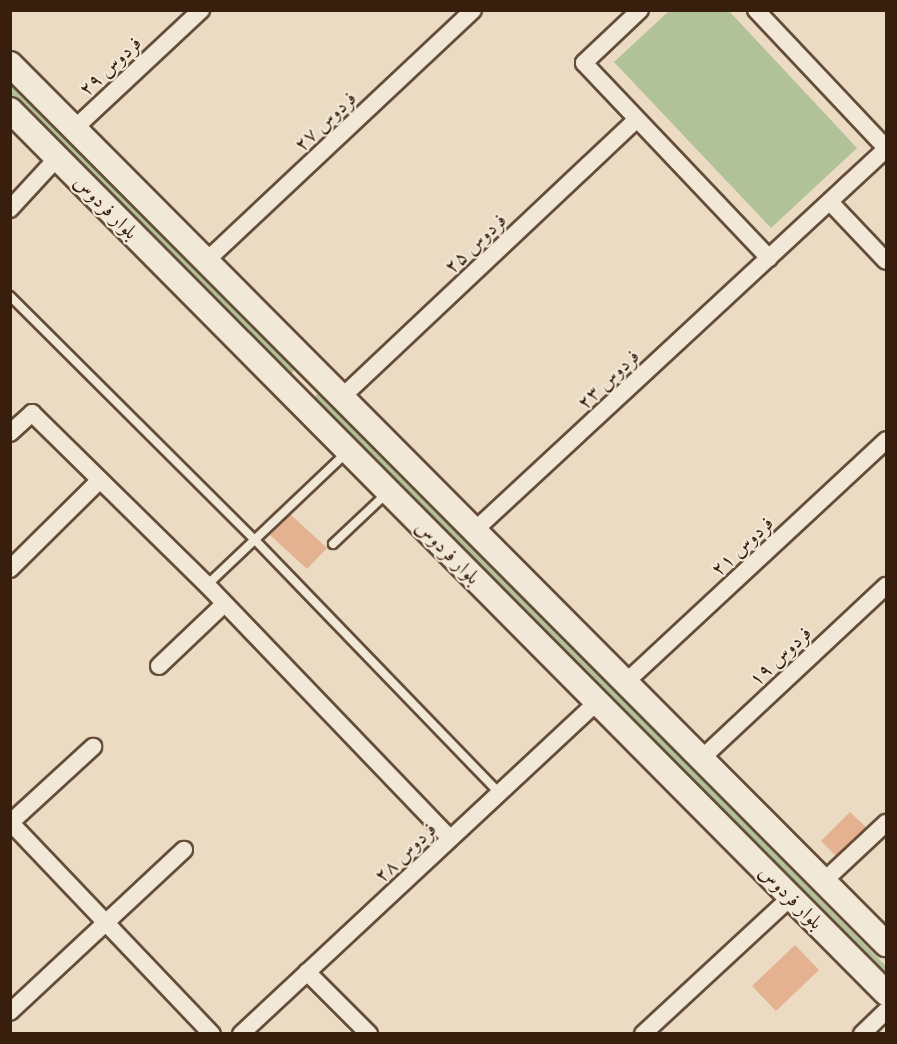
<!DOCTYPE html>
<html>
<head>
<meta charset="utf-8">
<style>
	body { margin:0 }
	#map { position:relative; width:897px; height:1044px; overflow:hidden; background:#ebdbc2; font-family:"EB Garamond",Amiri,serif }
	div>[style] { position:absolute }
	.green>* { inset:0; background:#b1c198 }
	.building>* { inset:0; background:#e4b291 }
	.roads { filter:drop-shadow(2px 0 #654d3a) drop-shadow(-2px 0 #654d3a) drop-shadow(0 2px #654d3a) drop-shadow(0 -2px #654d3a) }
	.service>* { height:8px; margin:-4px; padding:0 4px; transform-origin:4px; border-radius:4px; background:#f2e8d7 }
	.minor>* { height:16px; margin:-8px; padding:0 8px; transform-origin:8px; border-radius:8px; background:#f2e8d7 }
	.secondary>* { height:24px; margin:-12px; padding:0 12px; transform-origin:12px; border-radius:12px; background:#f2e8d7 }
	span { translate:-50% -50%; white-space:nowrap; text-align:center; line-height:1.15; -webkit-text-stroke:4.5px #f2e8d7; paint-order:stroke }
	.street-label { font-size:20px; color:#381e0d }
	.frame { position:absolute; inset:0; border:12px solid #381e0d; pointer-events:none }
</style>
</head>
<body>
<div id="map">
	<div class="green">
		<div style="clip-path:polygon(669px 11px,729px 11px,857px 148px,771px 228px,614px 62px)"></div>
		<div style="clip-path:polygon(10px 80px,296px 367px,290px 376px,11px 95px)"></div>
		<div style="clip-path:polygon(319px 392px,886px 966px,886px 981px,312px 400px)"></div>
	</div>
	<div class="building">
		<div style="clip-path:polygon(290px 514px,327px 548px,307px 569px,270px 535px)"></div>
		<div style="clip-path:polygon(850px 812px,866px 827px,836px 856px,821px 841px)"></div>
		<div style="clip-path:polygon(795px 945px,819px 970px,776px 1011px,752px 986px)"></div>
	</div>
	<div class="roads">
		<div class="service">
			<div style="left:10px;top:296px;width:346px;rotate:44.9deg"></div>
			<div style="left:255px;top:540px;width:351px;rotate:46deg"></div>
			<div style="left:333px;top:544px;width:73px;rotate:-43.3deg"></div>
			<div style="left:207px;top:585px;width:195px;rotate:-43.5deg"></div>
		</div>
		<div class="minor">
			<div style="left:640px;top:10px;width:77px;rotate:136.6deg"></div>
			<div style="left:584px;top:63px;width:269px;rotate:46.5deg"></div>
			<div style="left:756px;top:10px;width:190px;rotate:46.7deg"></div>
			<div style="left:74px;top:129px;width:174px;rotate:-43.1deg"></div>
			<div style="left:830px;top:202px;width:81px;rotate:46.5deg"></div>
			<div style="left:10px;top:209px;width:71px;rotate:-47.3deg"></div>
			<div style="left:206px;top:261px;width:366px;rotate:-43.2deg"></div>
			<div style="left:342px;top:397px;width:405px;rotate:-43.3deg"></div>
			<div style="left:10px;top:433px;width:30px;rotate:-42deg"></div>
			<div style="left:32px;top:413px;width:245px;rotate:44.5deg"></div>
			<div style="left:207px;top:585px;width:351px;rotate:46.2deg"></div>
			<div style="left:475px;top:530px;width:560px;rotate:-42.83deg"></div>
			<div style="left:10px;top:569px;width:124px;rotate:-44.7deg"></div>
			<div style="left:159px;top:666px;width:90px;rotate:-43.6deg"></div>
			<div style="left:626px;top:682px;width:355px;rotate:-42.9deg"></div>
			<div style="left:702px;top:758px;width:252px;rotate:-43.1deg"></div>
			<div style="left:10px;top:822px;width:293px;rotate:46.4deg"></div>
			<div style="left:10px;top:823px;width:113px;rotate:-42.5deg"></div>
			<div style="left:824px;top:881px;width:85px;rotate:-43.1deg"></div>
			<div style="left:307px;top:972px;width:88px;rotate:45deg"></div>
			<div style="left:10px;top:1012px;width:238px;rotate:-43deg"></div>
			<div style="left:241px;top:1034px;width:487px;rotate:-43deg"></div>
			<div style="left:643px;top:1034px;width:202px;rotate:-42.8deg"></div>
			<div style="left:862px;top:1034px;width:33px;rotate:-44deg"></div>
		</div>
		<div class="secondary">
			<div style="left:10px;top:64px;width:1242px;rotate:45.13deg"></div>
			<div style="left:10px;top:110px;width:1244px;rotate:45.23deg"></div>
		</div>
	</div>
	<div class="street-label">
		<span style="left:110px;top:66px;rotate:-43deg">فردوس ۲۹</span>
		<span style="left:325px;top:121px;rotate:-43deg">فردوس ۲۷</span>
		<span style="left:106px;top:207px;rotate:45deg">بلوار فردوس</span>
		<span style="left:475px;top:243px;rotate:-43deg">فردوس ۲۵</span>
		<span style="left:608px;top:379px;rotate:-43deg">فردوس ۲۳</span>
		<span style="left:742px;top:546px;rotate:-43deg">فردوس ۲۱</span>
		<span style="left:448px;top:552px;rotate:45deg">بلوار فردوس</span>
		<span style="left:780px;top:656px;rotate:-43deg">فردوس ۱۹</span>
		<span style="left:405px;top:852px;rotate:-43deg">فردوس ۲۸</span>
		<span style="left:791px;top:897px;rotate:45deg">بلوار فردوس</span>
	</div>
	<div class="frame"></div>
</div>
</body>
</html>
